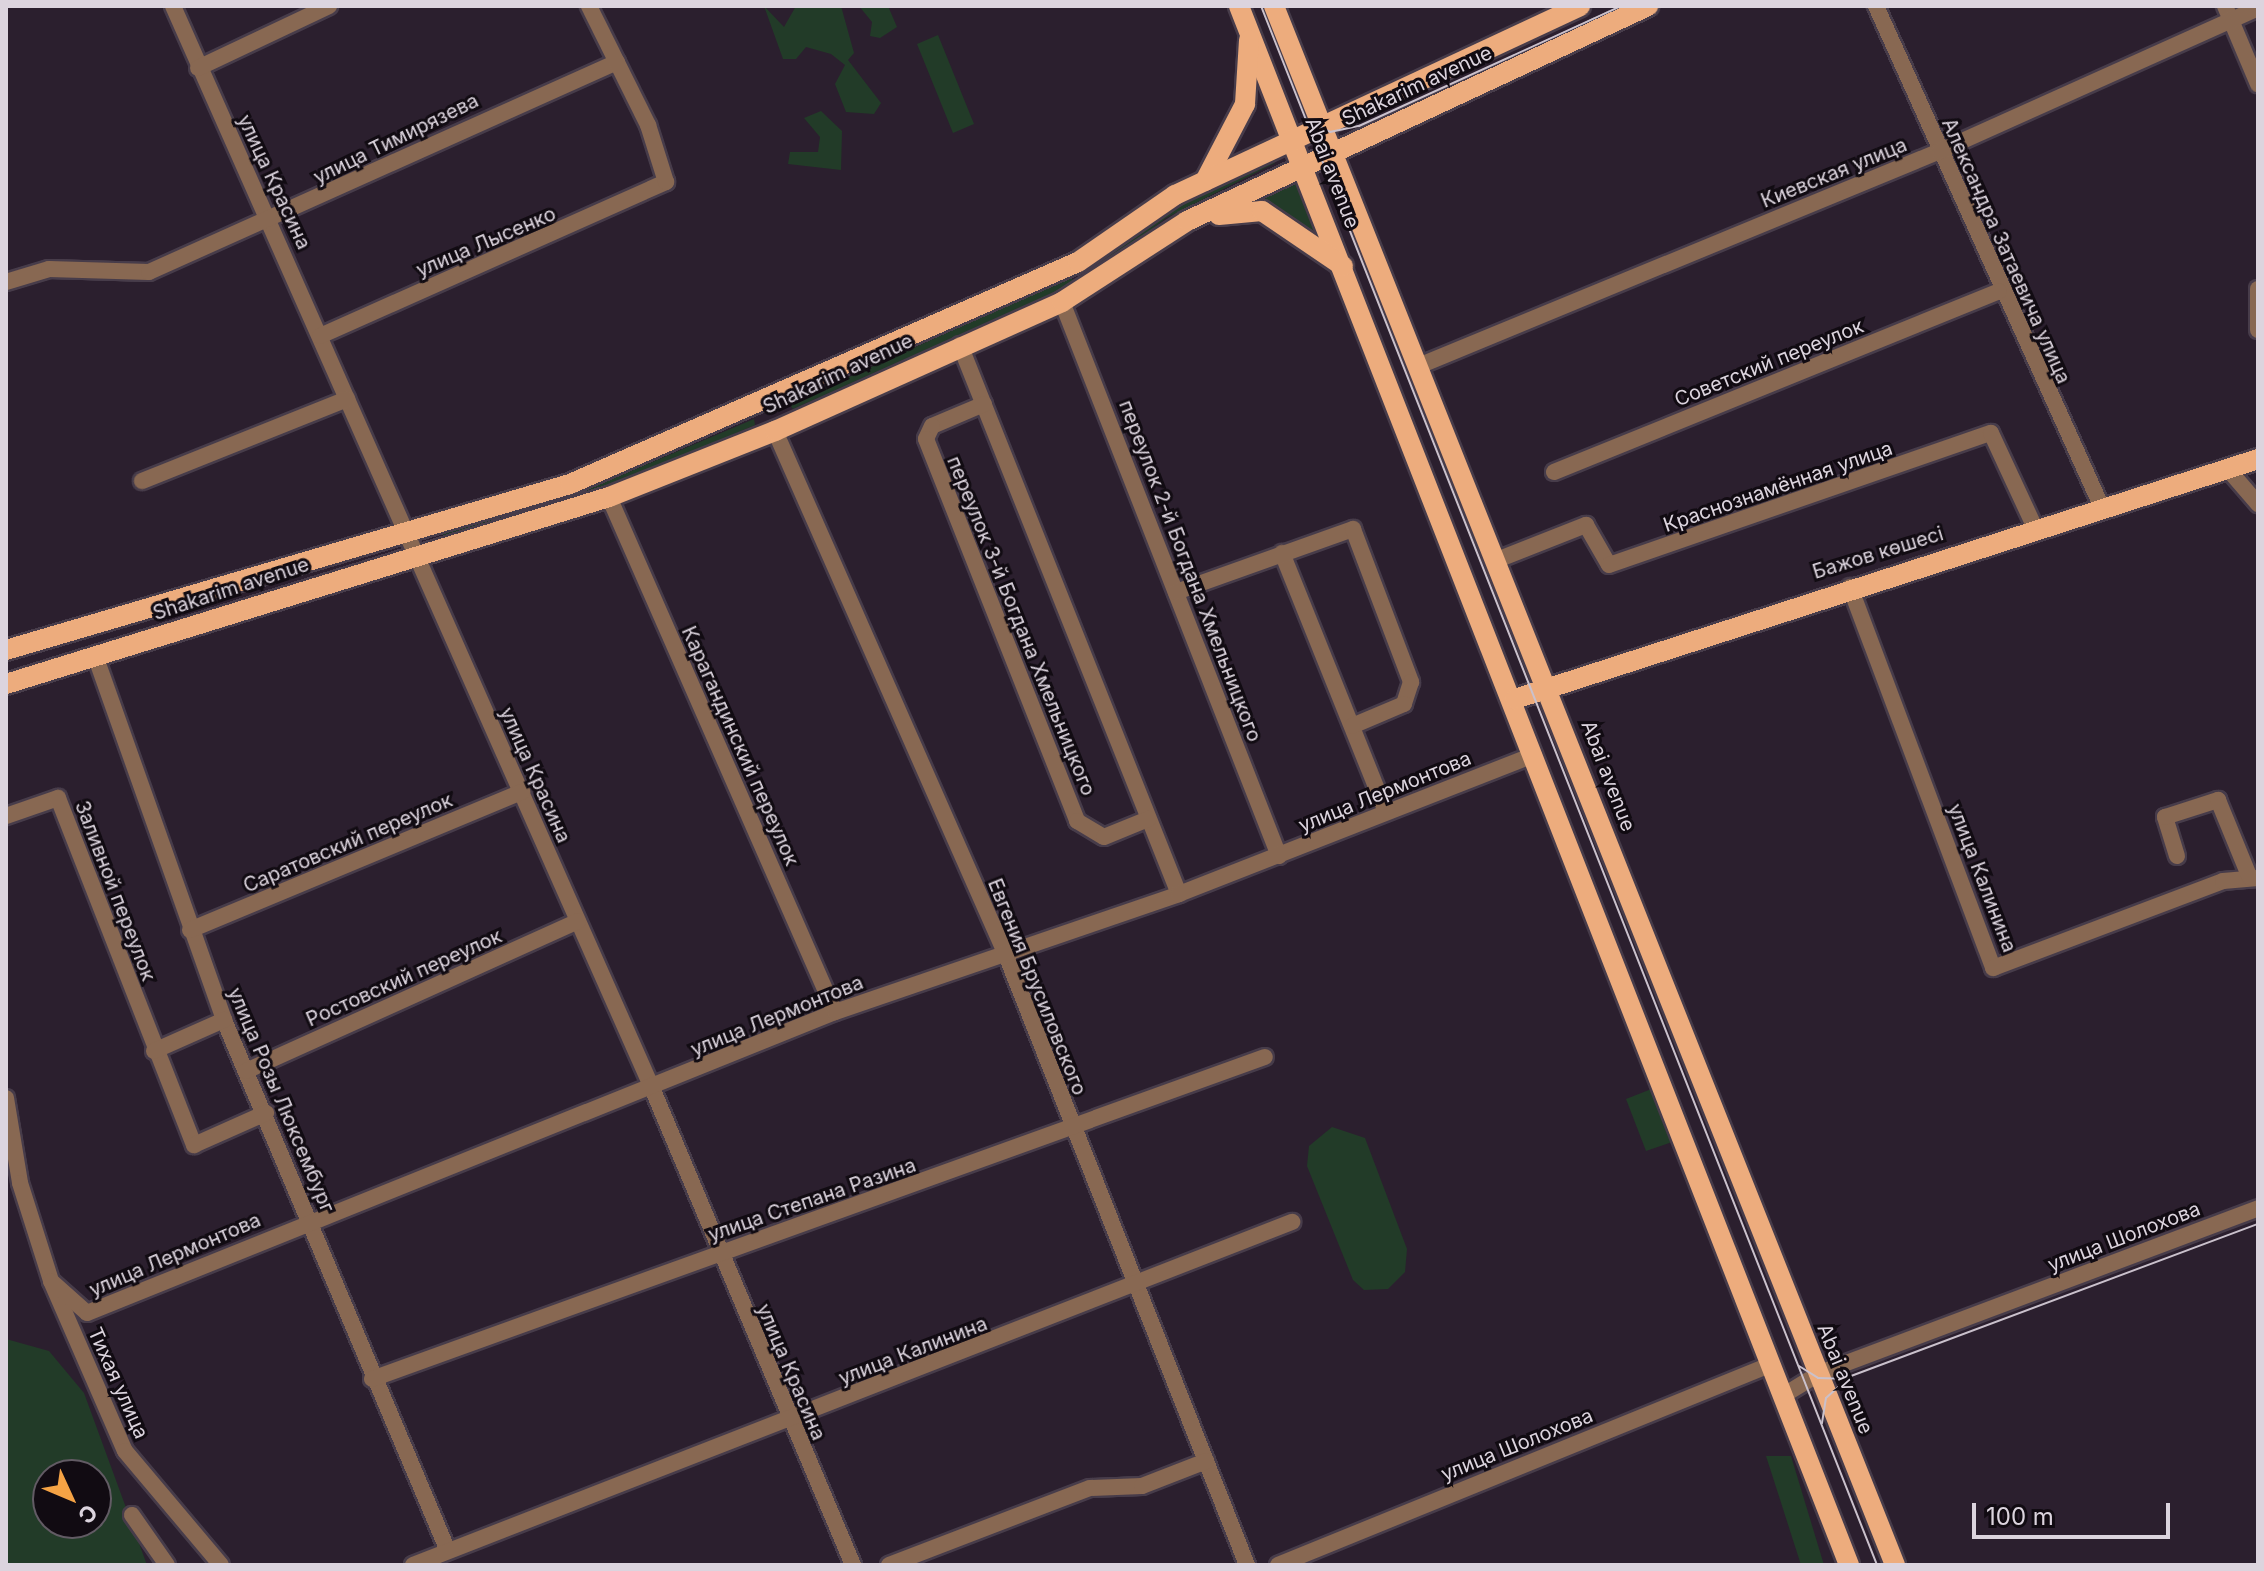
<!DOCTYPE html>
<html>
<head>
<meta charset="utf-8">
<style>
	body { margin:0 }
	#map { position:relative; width:2264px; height:1571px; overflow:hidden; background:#2b1f2e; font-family:Inter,sans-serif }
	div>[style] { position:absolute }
	.green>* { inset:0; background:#223b28 }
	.roads { filter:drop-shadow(2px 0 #473c4a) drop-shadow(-2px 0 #473c4a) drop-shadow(0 2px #473c4a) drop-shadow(0 -2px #473c4a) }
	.minor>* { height:16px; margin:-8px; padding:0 8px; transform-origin:8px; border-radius:8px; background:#886852 }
	.major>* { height:20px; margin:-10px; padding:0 10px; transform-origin:10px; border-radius:10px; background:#edac7d }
	.tram>* { height:2px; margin:-1px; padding:0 1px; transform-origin:1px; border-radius:1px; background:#cac1cc }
	span { translate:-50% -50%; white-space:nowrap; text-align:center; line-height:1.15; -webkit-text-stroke:6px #110b12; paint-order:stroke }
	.street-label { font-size:20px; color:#dcd4de }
	.frame { position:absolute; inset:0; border:8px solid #dcd4de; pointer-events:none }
	.north { position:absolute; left:32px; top:1459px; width:80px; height:80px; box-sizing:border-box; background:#110b12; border:2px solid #625b64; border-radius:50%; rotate:134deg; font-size:22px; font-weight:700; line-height:32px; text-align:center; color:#dcd4de }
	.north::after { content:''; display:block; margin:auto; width:28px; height:36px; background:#f5a345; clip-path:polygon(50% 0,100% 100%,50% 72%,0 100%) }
	.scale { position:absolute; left:1972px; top:1503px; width:198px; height:36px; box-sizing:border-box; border:4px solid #dcd4de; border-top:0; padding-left:10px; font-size:24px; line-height:28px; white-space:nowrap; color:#dcd4de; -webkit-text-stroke:6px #110b12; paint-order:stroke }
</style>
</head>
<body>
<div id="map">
	<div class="green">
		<div style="clip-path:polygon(764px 6px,784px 27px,796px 6px,841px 6px,854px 53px,848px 60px,881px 103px,874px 114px,846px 112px,835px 84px,845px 65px,831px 54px,806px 47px,796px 59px,783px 59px)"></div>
		<div style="clip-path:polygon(859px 6px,888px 6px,897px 27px,880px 38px,870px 36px,872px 22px)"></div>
		<div style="clip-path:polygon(938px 35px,974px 124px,953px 133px,917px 44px)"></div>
		<div style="clip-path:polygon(821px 111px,842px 131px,841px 170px,788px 164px,790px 152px,818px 152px,820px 137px,804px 118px)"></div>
		<div style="clip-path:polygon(1272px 156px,1275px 163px,1166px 218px,1100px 269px,1097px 264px,1164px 213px)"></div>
		<div style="clip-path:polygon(1294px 180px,1318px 240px,1271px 207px,1240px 203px)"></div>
		<div style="clip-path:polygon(1071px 277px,1075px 283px,793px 409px,789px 404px)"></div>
		<div style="clip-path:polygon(754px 419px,755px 425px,627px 480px,445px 539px,442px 533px,624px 474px)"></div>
		<div style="clip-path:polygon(1659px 1086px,1678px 1140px,1646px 1151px,1626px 1099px)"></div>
		<div style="clip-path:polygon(1332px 1127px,1365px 1138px,1407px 1249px,1405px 1272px,1388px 1289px,1364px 1290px,1353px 1280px,1307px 1166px,1309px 1146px)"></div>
		<div style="clip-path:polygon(evenodd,6px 1339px,49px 1351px,84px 1393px,147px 1565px,6px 1565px,6px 1339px,48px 1475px,96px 1475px,96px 1523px,48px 1523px,48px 1475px)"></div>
		<div style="clip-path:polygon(1766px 1456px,1791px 1456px,1824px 1565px,1801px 1565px)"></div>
	</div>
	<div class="roads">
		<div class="minor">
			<div style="left:173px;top:6px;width:1183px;rotate:66.12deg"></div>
			<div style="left:652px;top:1088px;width:518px;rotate:67.15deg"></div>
			<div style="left:1876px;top:6px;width:553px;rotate:65.75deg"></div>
			<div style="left:2225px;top:6px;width:85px;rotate:67.1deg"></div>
			<div style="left:198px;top:68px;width:145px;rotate:-25.3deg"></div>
			<div style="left:6px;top:282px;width:45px;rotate:-16.8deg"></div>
			<div style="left:49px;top:269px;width:100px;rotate:1.7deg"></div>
			<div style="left:149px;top:272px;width:513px;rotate:-24.17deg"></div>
			<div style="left:2258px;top:289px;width:41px;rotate:90deg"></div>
			<div style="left:1062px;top:302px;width:595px;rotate:68.61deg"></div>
			<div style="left:320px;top:336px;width:379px;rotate:-24deg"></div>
			<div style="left:666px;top:182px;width:60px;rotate:-107.5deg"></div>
			<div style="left:648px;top:125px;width:133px;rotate:-116.4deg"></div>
			<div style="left:960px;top:345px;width:591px;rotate:68.25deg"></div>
			<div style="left:1421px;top:365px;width:561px;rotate:-22.41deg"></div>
			<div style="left:1940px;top:151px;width:349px;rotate:-24.2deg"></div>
			<div style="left:984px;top:404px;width:56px;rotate:157.1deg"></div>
			<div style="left:932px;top:426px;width:14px;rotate:115deg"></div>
			<div style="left:926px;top:439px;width:411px;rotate:68.4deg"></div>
			<div style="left:1077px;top:821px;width:31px;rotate:31deg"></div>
			<div style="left:1104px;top:837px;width:48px;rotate:-22.2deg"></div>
			<div style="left:775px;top:431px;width:573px;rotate:66.21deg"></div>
			<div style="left:1006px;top:955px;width:656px;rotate:68.44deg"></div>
			<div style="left:2227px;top:468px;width:48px;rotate:49.3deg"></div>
			<div style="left:1554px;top:472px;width:480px;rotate:-22.1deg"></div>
			<div style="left:142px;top:481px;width:221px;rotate:-21.8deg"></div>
			<div style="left:609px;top:497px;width:562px;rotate:66.31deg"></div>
			<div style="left:1282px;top:553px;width:279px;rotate:68.1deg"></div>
			<div style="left:1497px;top:560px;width:96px;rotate:-21.5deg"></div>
			<div style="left:1586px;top:525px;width:46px;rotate:60.1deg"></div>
			<div style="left:1609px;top:565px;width:404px;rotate:-19.1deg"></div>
			<div style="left:1991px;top:433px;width:107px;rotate:65.1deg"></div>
			<div style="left:1850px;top:587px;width:407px;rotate:69.4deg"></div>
			<div style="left:1993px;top:968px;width:246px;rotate:-20.7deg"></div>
			<div style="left:2223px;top:881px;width:35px;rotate:-5deg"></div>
			<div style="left:1176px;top:592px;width:188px;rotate:-19.6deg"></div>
			<div style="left:1353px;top:529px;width:164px;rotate:69.2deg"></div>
			<div style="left:1411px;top:682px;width:23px;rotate:108deg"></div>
			<div style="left:1404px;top:704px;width:56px;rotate:157.1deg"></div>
			<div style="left:96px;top:658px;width:384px;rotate:70.5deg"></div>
			<div style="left:224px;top:1020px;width:576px;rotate:67.13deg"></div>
			<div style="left:6px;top:816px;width:55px;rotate:-19.1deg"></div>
			<div style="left:58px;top:798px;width:373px;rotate:68.6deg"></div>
			<div style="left:194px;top:1145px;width:79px;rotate:-24deg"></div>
			<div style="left:2177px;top:856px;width:41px;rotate:-107.1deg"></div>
			<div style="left:2165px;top:817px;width:56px;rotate:-17.8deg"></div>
			<div style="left:2218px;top:800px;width:84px;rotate:67.7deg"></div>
			<div style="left:190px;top:930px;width:360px;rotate:-22.6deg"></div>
			<div style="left:154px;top:1051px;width:77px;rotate:-23.9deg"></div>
			<div style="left:246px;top:1071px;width:364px;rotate:-24.3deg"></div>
			<div style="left:6px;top:1098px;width:86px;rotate:80.6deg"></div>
			<div style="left:20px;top:1183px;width:103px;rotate:72.4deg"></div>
			<div style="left:51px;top:1281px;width:185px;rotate:66.5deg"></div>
			<div style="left:125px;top:1451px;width:149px;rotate:49.9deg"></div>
			<div style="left:51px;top:1281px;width:48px;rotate:41.6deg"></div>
			<div style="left:87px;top:1313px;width:806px;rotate:-21.92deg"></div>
			<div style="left:835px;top:1012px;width:364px;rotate:-18.9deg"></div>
			<div style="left:1179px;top:894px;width:381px;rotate:-21.4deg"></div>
			<div style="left:372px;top:1379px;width:949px;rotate:-19.83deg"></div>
			<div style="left:1784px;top:1395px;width:42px;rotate:-31.4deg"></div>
			<div style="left:1820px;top:1373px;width:468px;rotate:-20.6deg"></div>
			<div style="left:132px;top:1515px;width:61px;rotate:55deg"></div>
			<div style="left:413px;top:1565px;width:944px;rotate:-21.32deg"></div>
			<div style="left:889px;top:1565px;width:215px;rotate:-21deg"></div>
			<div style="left:1090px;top:1488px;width:52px;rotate:-2.2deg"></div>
			<div style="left:1142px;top:1486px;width:69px;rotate:-21.3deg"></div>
			<div style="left:1278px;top:1565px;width:533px;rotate:-22.14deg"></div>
		</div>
		<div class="major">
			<div style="left:1239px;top:6px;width:1674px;rotate:68.63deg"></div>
			<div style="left:1274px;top:6px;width:1678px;rotate:68.28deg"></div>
			<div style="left:1205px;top:181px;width:87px;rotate:-62.5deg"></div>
			<div style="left:1245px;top:104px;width:64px;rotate:-86.4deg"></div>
			<div style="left:1219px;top:215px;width:43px;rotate:-5.3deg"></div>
			<div style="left:1262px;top:211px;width:98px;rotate:34.2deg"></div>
			<div style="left:6px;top:650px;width:588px;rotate:-16.4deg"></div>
			<div style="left:570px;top:484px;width:554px;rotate:-23.61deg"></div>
			<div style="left:1078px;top:262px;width:118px;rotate:-34.6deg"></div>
			<div style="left:1175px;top:195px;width:447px;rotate:-25deg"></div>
			<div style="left:6px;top:684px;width:631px;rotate:-17.23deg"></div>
			<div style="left:609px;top:497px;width:179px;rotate:-21.7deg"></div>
			<div style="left:775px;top:431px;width:315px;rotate:-24.2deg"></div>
			<div style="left:1062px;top:302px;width:149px;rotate:-32.9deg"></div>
			<div style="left:1187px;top:221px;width:509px;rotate:-25deg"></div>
			<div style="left:1515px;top:699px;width:781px;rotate:-17.9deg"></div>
		</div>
	</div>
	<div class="tram">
		<div style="left:1261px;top:6px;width:1676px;rotate:68.44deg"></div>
		<div style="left:1307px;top:119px;width:26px;rotate:29deg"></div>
		<div style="left:1330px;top:132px;width:30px;rotate:-12deg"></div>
		<div style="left:1359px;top:126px;width:288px;rotate:-24.6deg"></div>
		<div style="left:1799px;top:1366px;width:22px;rotate:32deg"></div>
		<div style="left:1818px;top:1378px;width:25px;rotate:2deg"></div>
		<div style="left:1843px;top:1379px;width:443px;rotate:-20.5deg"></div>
		<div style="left:1822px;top:1423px;width:25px;rotate:-81deg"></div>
		<div style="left:1826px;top:1398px;width:30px;rotate:-42deg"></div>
	</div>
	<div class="street-label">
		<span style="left:1417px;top:86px;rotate:-25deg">Shakarim avenue</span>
		<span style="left:396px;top:139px;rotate:-26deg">улица Тимирязева</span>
		<span style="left:1332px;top:173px;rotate:69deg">Abai avenue</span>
		<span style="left:1834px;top:173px;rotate:-22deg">Киевская улица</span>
		<span style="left:274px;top:182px;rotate:65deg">улица Красина</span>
		<span style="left:486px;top:242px;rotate:-23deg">улица Лысенко</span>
		<span style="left:2006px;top:251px;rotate:66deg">Александра Затаевича улица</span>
		<span style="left:1769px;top:363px;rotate:-22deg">Советский переулок</span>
		<span style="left:838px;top:374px;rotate:-25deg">Shakarim avenue</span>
		<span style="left:1778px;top:487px;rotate:-19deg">Краснознамённая улица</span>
		<span style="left:1878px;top:553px;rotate:-17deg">Бажов көшесі</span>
		<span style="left:1190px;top:571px;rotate:69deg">переулок 2-й Богдана Хмельницкого</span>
		<span style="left:231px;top:589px;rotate:-18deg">Shakarim avenue</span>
		<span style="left:1021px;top:626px;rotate:68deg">переулок 3-й Богдана Хмельницкого</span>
		<span style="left:740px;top:746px;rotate:66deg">Карагандинский переулок</span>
		<span style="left:535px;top:775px;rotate:66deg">улица Красина</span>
		<span style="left:1608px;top:776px;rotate:69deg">Abai avenue</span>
		<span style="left:1385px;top:792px;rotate:-22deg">улица Лермонтова</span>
		<span style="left:348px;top:843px;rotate:-23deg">Саратовский переулок</span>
		<span style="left:1982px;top:878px;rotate:69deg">улица Калинина</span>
		<span style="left:115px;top:891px;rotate:69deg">Заливной переулок</span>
		<span style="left:404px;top:978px;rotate:-24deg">Ростовский переулок</span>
		<span style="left:1037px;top:987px;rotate:68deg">Евгения Брусиловского</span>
		<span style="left:777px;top:1016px;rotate:-22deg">улица Лермонтова</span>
		<span style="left:281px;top:1100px;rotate:67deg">улица Розы Люксембург</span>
		<span style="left:812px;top:1200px;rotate:-19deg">улица Степана Разина</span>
		<span style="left:2124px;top:1237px;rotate:-21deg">улица Шолохова</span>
		<span style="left:175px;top:1255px;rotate:-23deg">улица Лермонтова</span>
		<span style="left:913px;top:1351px;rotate:-21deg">улица Калинина</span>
		<span style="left:791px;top:1372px;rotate:67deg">улица Красина</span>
		<span style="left:1845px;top:1379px;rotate:68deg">Abai avenue</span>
		<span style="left:118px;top:1383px;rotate:66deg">Тихая улица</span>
		<span style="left:1517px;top:1445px;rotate:-22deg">улица Шолохова</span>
	</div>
	<div class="frame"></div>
	<div class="north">С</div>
	<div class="scale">100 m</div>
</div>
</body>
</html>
